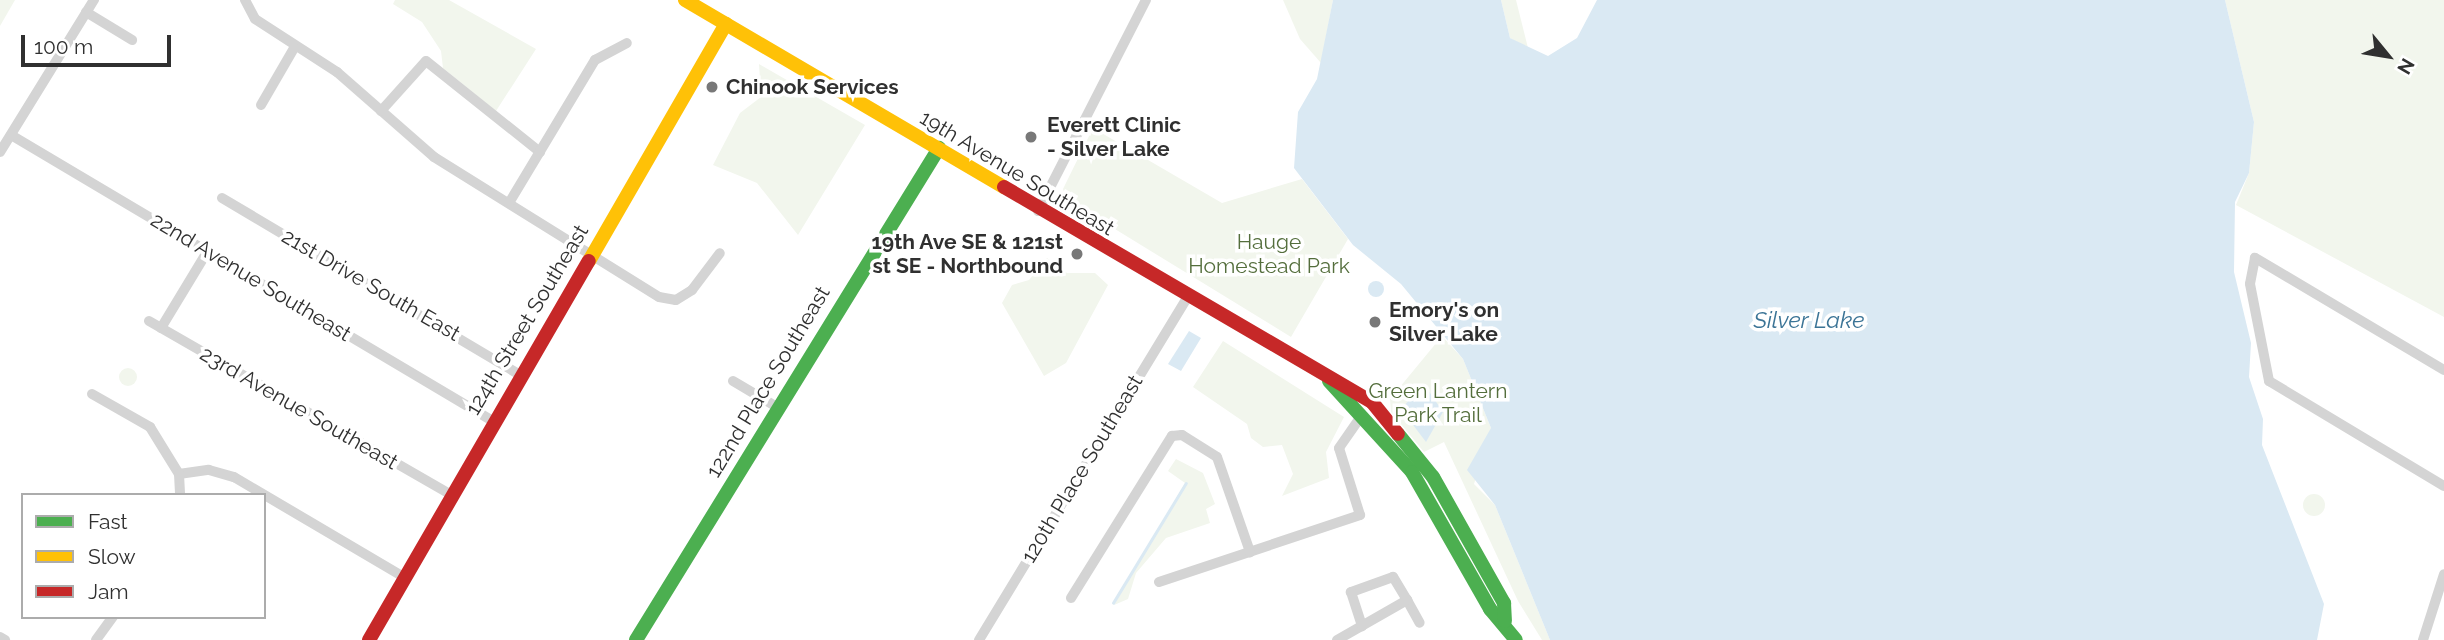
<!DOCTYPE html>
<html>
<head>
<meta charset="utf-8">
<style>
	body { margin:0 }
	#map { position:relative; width:2444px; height:640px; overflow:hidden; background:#fff; font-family:Raleway,sans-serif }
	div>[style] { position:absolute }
	.green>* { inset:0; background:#f2f6ed }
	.round { border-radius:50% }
	.water>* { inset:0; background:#dae9f3 }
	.stream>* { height:2.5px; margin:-1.25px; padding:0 1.25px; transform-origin:1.25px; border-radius:1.25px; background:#dae9f3 }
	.street>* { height:10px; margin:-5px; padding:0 5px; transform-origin:5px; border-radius:5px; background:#d4d4d4 }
	.fast>* { height:14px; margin:-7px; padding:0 7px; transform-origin:7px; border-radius:7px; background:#4caf50 }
	.slow>* { height:14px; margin:-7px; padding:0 7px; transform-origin:7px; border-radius:7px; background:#ffc107 }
	.jam>* { height:14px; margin:-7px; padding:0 7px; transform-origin:7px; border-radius:7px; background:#c62828 }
	.dots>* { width:19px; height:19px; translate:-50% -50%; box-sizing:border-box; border:4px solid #fff; border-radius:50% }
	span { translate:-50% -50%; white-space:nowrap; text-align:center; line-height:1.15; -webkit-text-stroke:7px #fff; paint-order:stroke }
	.poi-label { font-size:21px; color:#303030; font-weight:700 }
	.left { translate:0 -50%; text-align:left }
	.right { translate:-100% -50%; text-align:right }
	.street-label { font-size:21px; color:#303030 }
	.park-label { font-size:21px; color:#546e3c }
	.water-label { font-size:23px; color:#3b7496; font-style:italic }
	.legend { position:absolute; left:21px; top:493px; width:245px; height:126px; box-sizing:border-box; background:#fff; border:2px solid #acacac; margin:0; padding:9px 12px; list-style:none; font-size:21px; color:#303030 }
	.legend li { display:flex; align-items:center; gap:14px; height:35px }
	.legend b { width:35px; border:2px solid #acacac }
	.north { position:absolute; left:2353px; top:21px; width:70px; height:70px; -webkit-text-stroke:5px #fff; paint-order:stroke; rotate:120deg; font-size:19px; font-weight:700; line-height:28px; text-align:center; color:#303030 }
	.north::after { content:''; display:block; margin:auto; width:24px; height:32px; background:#303030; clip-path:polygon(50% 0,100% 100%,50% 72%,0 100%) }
	.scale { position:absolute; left:21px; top:35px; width:150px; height:32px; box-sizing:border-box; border:4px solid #303030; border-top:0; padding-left:9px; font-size:21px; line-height:24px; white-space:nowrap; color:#303030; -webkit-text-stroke:5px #fff; paint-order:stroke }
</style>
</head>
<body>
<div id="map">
	<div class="green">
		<div style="clip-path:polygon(0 0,15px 0,0 26px)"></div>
		<div style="clip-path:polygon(395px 0,449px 0,536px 49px,496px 111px,443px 68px,441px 51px,422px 22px,393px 4px)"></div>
		<div style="clip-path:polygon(1283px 0,1333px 0,1321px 63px,1300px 39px)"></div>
		<div style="clip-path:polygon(1501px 0,1516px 0,1528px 48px,1510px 38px)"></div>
		<div style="clip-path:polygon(2225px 0,2444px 0,2444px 317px,2236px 205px,2249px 173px,2254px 122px)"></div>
		<div style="clip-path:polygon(759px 64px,865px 125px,798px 235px,757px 183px,713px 165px,740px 113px,761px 97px)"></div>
		<div style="clip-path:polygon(1093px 128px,1222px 203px,1302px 179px,1348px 239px,1291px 337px,1066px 199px,1063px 189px)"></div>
		<div style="clip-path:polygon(1047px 258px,1067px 273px,1095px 273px,1108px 285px,1066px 363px,1044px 376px,1002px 303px,1012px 285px,1029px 280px)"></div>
		<div style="clip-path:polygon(1442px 336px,1463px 359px,1491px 428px,1474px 484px,1495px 505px,1550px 640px,1542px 640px,1518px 601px,1444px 442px,1424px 452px,1391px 412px,1390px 399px)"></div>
		<div style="clip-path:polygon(1223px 341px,1344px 417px,1326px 452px,1329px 478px,1282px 496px,1293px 474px,1282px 445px,1263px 447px,1251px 438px,1247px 424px,1193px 387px)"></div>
		<div class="round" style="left:119px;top:368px;width:18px;height:18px"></div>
		<div style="clip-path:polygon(1176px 459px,1203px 473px,1215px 504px,1206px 509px,1210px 523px,1166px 538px,1136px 573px,1128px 599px,1114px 605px,1185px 483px,1168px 471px)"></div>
		<div class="round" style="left:2303px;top:494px;width:22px;height:22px"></div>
	</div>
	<div class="water">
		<div style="clip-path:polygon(1333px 0,1501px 0,1510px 38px,1548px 56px,1577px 38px,1597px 0,2225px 0,2254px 122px,2249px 173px,2235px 202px,2234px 272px,2251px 343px,2249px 377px,2263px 419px,2262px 445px,2324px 604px,2317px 640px,1550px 640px,1495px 505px,1467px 470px,1491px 428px,1463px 359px,1401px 284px,1353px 245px,1294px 168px,1298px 112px,1317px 79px)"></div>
		<div class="round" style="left:1368px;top:281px;width:16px;height:16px"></div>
		<div style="clip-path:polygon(1189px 331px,1201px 338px,1181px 371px,1168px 364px)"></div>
		<div style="clip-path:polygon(1424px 384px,1443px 412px,1426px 442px,1401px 409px)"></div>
	</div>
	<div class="stream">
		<div style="left:1113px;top:603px;width:140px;rotate:-58.7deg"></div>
	</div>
	<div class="street">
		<div style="left:245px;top:0;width:21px;rotate:62deg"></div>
		<div style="left:255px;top:19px;width:98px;rotate:32.9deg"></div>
		<div style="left:337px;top:72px;width:129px;rotate:41.2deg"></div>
		<div style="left:434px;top:157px;width:265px;rotate:31.9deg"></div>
		<div style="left:659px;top:297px;width:17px;rotate:10deg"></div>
		<div style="left:676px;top:300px;width:19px;rotate:-32deg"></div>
		<div style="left:692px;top:290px;width:46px;rotate:-52.9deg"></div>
		<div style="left:86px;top:12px;width:54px;rotate:31.3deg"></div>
		<div style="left:261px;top:105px;width:66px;rotate:-59.9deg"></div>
		<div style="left:381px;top:111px;width:67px;rotate:-48deg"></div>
		<div style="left:426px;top:61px;width:146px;rotate:38.6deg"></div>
		<div style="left:11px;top:135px;width:558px;rotate:30.7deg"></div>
		<div style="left:0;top:152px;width:179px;rotate:-58.3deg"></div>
		<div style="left:222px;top:198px;width:345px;rotate:30.7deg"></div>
		<div style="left:509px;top:203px;width:167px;rotate:-59deg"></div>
		<div style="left:595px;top:60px;width:36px;rotate:-28deg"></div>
		<div style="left:1038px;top:211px;width:237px;rotate:-62.9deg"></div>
		<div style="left:149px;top:321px;width:347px;rotate:29.9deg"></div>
		<div style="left:161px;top:328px;width:89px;rotate:-58.8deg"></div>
		<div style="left:2444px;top:370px;width:220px;rotate:-149.3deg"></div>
		<div style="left:2255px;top:258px;width:26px;rotate:101deg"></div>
		<div style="left:2250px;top:284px;width:99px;rotate:78.9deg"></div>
		<div style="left:2269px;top:381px;width:204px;rotate:31deg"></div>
		<div style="left:733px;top:381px;width:51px;rotate:30.6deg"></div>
		<div style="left:92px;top:394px;width:67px;rotate:29.6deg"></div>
		<div style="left:150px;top:427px;width:55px;rotate:58.3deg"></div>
		<div style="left:179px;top:474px;width:30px;rotate:-8deg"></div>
		<div style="left:209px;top:470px;width:26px;rotate:16deg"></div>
		<div style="left:234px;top:477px;width:197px;rotate:30.5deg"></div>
		<div style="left:179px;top:474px;width:21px;rotate:87deg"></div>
		<div style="left:1159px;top:582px;width:212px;rotate:-18.4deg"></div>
		<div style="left:1360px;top:515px;width:70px;rotate:-107.4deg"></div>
		<div style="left:1339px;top:448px;width:40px;rotate:-55.1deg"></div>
		<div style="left:1071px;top:598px;width:191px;rotate:-58.1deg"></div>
		<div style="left:1172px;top:436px;width:10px;rotate:-6deg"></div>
		<div style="left:1182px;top:435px;width:41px;rotate:32.2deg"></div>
		<div style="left:1217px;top:457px;width:101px;rotate:70.8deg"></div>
		<div style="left:1407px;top:600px;width:26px;rotate:61deg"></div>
		<div style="left:0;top:637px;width:6px;rotate:31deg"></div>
		<div style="left:96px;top:640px;width:29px;rotate:-54deg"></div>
		<div style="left:979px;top:640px;width:399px;rotate:-58.7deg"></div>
		<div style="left:1337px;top:640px;width:81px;rotate:-29.7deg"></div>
		<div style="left:1407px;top:600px;width:27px;rotate:-121deg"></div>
		<div style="left:1393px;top:577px;width:45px;rotate:160.3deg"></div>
		<div style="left:1351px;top:592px;width:36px;rotate:72deg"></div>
		<div style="left:2423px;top:640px;width:69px;rotate:-72.3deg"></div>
	</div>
	<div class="fast">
		<div style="left:1329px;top:381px;width:123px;rotate:47.6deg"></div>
		<div style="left:1412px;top:472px;width:158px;rotate:60.3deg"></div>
		<div style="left:1490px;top:609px;width:40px;rotate:50deg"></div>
		<div style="left:1398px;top:434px;width:55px;rotate:50.9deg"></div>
		<div style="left:1433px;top:477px;width:145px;rotate:60.6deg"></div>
		<div style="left:1504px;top:603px;width:18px;rotate:87deg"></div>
		<div style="left:636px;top:640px;width:578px;rotate:-58.37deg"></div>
	</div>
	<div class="slow">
		<div style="left:685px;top:0;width:370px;rotate:30.4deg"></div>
		<div style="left:589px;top:261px;width:274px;rotate:-60deg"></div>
	</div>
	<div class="jam">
		<div style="left:1004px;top:187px;width:426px;rotate:30.3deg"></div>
		<div style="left:1372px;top:402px;width:41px;rotate:50.9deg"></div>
		<div style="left:369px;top:640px;width:438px;rotate:-59.9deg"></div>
	</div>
	<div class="dots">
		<div style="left:712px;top:87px;background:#787878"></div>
		<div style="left:1031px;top:137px;background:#787878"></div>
		<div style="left:1077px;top:254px;background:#787878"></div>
		<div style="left:1375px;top:322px;background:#787878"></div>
	</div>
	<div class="poi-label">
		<span class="left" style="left:726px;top:87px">Chinook Services</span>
		<span class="left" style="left:1047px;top:137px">Everett Clinic<br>- Silver Lake</span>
		<span class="right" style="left:1063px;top:254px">19th Ave SE &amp; 121st<br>st SE - Northbound</span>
		<span class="left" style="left:1389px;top:322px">Emory's on<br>Silver Lake</span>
	</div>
	<div class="street-label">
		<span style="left:1017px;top:173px;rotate:31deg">19th Avenue Southeast</span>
		<span style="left:251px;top:277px;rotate:31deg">22nd Avenue Southeast</span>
		<span style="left:371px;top:285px;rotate:30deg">21st Drive South East</span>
		<span style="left:527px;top:320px;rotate:-59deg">124th Street Southeast</span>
		<span style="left:768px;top:382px;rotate:-59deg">122nd Place Southeast</span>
		<span style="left:299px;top:408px;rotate:30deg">23rd Avenue Southeast</span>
		<span style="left:1082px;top:469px;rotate:-59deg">120th Place Southeast</span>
	</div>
	<div class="park-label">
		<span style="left:1269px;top:254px">Hauge<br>Homestead Park</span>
		<span style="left:1438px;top:403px">Green Lantern<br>Park Trail</span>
	</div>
	<div class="water-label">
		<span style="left:1809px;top:320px">Silver Lake</span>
	</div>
	<ul class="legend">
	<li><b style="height:9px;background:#4caf50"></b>Fast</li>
	<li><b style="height:9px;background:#ffc107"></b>Slow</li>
	<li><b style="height:9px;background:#c62828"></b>Jam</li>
	</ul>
	<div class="north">N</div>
	<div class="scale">100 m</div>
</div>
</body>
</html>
